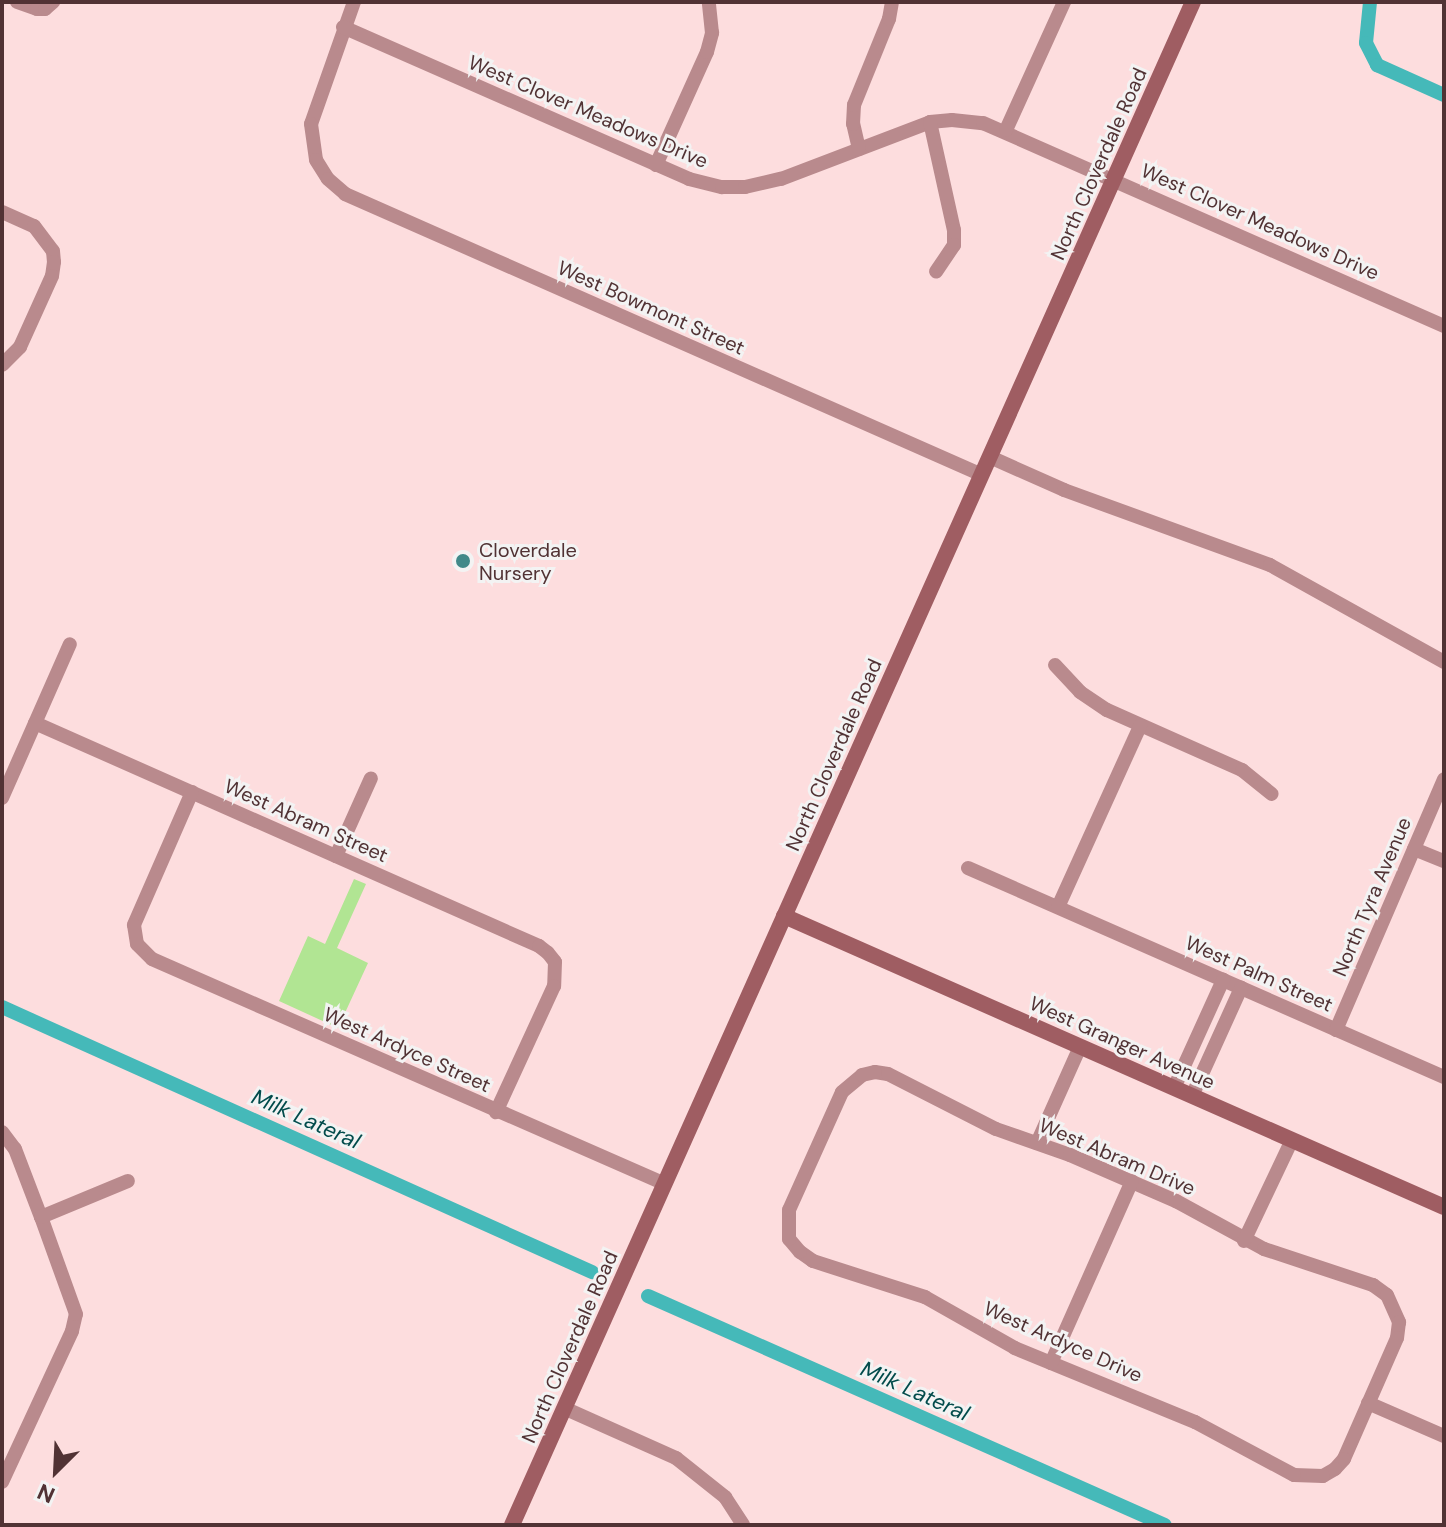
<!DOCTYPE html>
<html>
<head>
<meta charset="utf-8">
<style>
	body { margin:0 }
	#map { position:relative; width:1446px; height:1527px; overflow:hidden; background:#fdddde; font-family:"DM Sans",sans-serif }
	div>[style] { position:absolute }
	.green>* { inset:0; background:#b1e593 }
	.canal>* { height:14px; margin:-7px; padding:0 7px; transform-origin:7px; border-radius:7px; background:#45b9b9 }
	.street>* { height:14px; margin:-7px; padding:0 7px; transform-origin:7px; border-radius:7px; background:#b98a8d }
	.secondary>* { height:16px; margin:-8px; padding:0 8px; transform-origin:8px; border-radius:8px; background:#9f5d62 }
	.dots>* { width:22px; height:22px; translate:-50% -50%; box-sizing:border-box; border:4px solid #f3f3f3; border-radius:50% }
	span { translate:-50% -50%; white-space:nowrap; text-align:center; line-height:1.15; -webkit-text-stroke:6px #f3f3f3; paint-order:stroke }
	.street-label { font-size:20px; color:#513234 }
	.poi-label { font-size:20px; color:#513234 }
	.left { translate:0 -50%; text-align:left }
	.water-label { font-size:22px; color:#024b4b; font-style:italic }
	.frame { position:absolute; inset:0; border:4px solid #513234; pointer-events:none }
	.north { position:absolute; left:16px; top:1431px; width:80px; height:80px; -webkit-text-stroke:6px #f3f3f3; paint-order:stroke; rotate:204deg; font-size:22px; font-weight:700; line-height:32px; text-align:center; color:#513234 }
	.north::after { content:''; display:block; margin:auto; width:28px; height:36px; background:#513234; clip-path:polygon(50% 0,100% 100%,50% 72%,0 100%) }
</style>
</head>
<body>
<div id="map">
	<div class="green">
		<div style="clip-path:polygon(354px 879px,366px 884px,337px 948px,368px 963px,338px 1028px,279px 1001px,308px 936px,325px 944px)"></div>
	</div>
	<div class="canal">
		<div style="left:1370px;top:2px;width:41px;rotate:95.6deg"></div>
		<div style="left:1366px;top:43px;width:25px;rotate:63deg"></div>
		<div style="left:1377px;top:65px;width:73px;rotate:24.1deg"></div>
		<div style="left:2px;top:1007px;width:647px;rotate:24.19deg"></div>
		<div style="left:648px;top:1296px;width:565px;rotate:23.89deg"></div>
	</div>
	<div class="street">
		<div style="left:17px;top:2px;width:21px;rotate:19deg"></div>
		<div style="left:37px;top:9px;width:8px"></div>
		<div style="left:45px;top:9px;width:11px;rotate:-41deg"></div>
		<div style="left:354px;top:2px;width:129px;rotate:109.4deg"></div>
		<div style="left:311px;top:124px;width:36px;rotate:82deg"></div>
		<div style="left:316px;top:160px;width:22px;rotate:58deg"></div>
		<div style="left:328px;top:179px;width:23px;rotate:41deg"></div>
		<div style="left:345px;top:194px;width:696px;rotate:23.8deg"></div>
		<div style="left:343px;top:27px;width:378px;rotate:23.7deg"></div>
		<div style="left:689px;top:179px;width:34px;rotate:14deg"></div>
		<div style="left:722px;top:187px;width:23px"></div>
		<div style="left:745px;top:187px;width:37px;rotate:-13deg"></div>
		<div style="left:781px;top:179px;width:160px;rotate:-20.9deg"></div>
		<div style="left:930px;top:122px;width:22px;rotate:-5deg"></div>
		<div style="left:952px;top:120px;width:31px;rotate:6deg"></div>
		<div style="left:983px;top:123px;width:504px;rotate:23.77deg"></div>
		<div style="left:930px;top:122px;width:111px;rotate:77.5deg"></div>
		<div style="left:954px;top:230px;width:15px;rotate:90deg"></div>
		<div style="left:954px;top:245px;width:32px;rotate:124deg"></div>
		<div style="left:1006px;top:130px;width:141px;rotate:-65.6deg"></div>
		<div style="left:859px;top:149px;width:26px;rotate:-103deg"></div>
		<div style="left:853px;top:124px;width:19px;rotate:-87deg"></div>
		<div style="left:854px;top:105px;width:93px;rotate:-67.9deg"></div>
		<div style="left:889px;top:19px;width:17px;rotate:-80deg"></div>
		<div style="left:656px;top:165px;width:124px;rotate:-65.7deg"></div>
		<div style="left:707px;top:52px;width:20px;rotate:-75deg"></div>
		<div style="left:712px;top:33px;width:31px;rotate:-96deg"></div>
		<div style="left:2px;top:212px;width:35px;rotate:24deg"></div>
		<div style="left:34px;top:226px;width:31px;rotate:53deg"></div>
		<div style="left:53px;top:251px;width:11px;rotate:85deg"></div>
		<div style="left:54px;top:262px;width:14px;rotate:98deg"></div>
		<div style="left:52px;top:276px;width:78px;rotate:114.3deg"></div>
		<div style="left:20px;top:347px;width:25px;rotate:135deg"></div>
		<div style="left:990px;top:457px;width:81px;rotate:24deg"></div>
		<div style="left:1064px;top:490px;width:219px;rotate:20deg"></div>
		<div style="left:1270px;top:565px;width:199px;rotate:29.1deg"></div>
		<div style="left:1055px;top:665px;width:37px;rotate:47deg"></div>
		<div style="left:1080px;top:692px;width:32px;rotate:34deg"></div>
		<div style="left:1107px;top:710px;width:148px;rotate:24deg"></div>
		<div style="left:1242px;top:770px;width:38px;rotate:39deg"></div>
		<div style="left:35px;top:723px;width:551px;rotate:23.87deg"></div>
		<div style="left:539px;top:946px;width:11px;rotate:38deg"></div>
		<div style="left:548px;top:953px;width:11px;rotate:52deg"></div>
		<div style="left:555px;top:962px;width:24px;rotate:92deg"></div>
		<div style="left:554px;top:986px;width:139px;rotate:114.7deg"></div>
		<div style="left:192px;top:792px;width:145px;rotate:113.6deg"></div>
		<div style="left:134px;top:925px;width:19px;rotate:81deg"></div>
		<div style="left:137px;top:944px;width:21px;rotate:45deg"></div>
		<div style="left:152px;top:959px;width:560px;rotate:23.68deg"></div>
		<div style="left:2px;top:798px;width:168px;rotate:-66.2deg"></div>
		<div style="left:1414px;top:849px;width:32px;rotate:22deg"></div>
		<div style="left:336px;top:856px;width:85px;rotate:-65.8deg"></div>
		<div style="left:968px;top:868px;width:520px;rotate:23.71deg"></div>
		<div style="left:1058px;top:907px;width:199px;rotate:-65.6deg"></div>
		<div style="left:1336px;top:1030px;width:273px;rotate:-66.7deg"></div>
		<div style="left:875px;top:1072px;width:13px;rotate:9deg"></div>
		<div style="left:888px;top:1074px;width:121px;rotate:27deg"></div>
		<div style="left:996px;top:1129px;width:78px;rotate:19.4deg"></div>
		<div style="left:1070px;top:1155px;width:116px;rotate:23.5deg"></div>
		<div style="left:1176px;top:1201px;width:100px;rotate:28.6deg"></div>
		<div style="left:1264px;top:1249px;width:115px;rotate:18.3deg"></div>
		<div style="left:1373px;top:1285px;width:17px;rotate:36deg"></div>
		<div style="left:1387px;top:1295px;width:30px;rotate:66deg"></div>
		<div style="left:1399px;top:1322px;width:16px;rotate:97deg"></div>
		<div style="left:1397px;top:1338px;width:132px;rotate:113.7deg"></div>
		<div style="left:1344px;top:1459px;width:13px;rotate:132deg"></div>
		<div style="left:1335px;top:1469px;width:14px;rotate:150deg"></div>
		<div style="left:1323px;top:1476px;width:29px;rotate:-178deg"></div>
		<div style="left:1294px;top:1475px;width:112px;rotate:-151.8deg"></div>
		<div style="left:1195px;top:1422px;width:195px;rotate:-157.7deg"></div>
		<div style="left:1015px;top:1348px;width:103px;rotate:-150.5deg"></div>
		<div style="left:925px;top:1297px;width:118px;rotate:-162.2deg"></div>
		<div style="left:813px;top:1261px;width:16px;rotate:-145deg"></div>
		<div style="left:800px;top:1252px;width:17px;rotate:-130deg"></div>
		<div style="left:789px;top:1239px;width:29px;rotate:-90deg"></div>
		<div style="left:789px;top:1210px;width:129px;rotate:-65.8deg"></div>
		<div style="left:842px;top:1092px;width:26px;rotate:-40deg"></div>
		<div style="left:862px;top:1075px;width:13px;rotate:-13deg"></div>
		<div style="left:1174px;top:1088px;width:119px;rotate:-65.6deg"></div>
		<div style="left:1192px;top:1096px;width:119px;rotate:-65.6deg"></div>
		<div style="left:2px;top:1132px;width:21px;rotate:53deg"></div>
		<div style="left:15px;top:1149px;width:73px;rotate:69.1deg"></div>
		<div style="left:1037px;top:1143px;width:105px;rotate:-65.9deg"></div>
		<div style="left:1244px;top:1241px;width:112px;rotate:-64.6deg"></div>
		<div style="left:1051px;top:1363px;width:199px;rotate:-66deg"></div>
		<div style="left:1368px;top:1403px;width:83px;rotate:23.5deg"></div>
		<div style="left:564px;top:1408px;width:123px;rotate:24.1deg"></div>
		<div style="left:676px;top:1458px;width:63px;rotate:38.5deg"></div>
		<div style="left:725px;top:1497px;width:33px;rotate:57deg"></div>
		<div style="left:2px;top:1482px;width:166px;rotate:-65.1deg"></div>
		<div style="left:72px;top:1331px;width:17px;rotate:-77deg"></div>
		<div style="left:76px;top:1314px;width:103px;rotate:-109.8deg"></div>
		<div style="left:41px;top:1217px;width:94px;rotate:-22.5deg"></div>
	</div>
	<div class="secondary">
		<div style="left:784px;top:916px;width:721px;rotate:23.79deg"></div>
		<div style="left:512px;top:1525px;width:1668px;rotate:-65.91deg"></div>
	</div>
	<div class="dots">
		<div style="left:463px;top:561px;background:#418989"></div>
	</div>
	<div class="street-label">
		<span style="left:588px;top:112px;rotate:23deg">West Clover Meadows Drive</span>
		<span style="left:1099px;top:164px;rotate:-66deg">North Cloverdale Road</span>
		<span style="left:1260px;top:222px;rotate:24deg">West Clover Meadows Drive</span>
		<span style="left:651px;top:308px;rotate:24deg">West Bowmont Street</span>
		<span style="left:834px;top:755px;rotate:-66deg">North Cloverdale Road</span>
		<span style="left:306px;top:821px;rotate:24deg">West Abram Street</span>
		<span style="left:1372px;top:897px;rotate:-67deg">North Tyra Avenue</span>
		<span style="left:1259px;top:974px;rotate:24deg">West Palm Street</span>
		<span style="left:1122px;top:1043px;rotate:24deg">West Granger Avenue</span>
		<span style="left:407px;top:1050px;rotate:24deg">West Ardyce Street</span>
		<span style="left:1117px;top:1157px;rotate:23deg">West Abram Drive</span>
		<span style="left:1063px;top:1342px;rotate:24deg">West Ardyce Drive</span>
		<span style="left:570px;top:1347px;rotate:-66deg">North Cloverdale Road</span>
	</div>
	<div class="poi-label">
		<span class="left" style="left:479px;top:562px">Cloverdale<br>Nursery</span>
	</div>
	<div class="water-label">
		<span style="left:306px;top:1119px;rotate:24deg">Milk Lateral</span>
		<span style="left:915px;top:1391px;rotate:24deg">Milk Lateral</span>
	</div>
	<div class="frame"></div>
	<div class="north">N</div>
</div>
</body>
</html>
